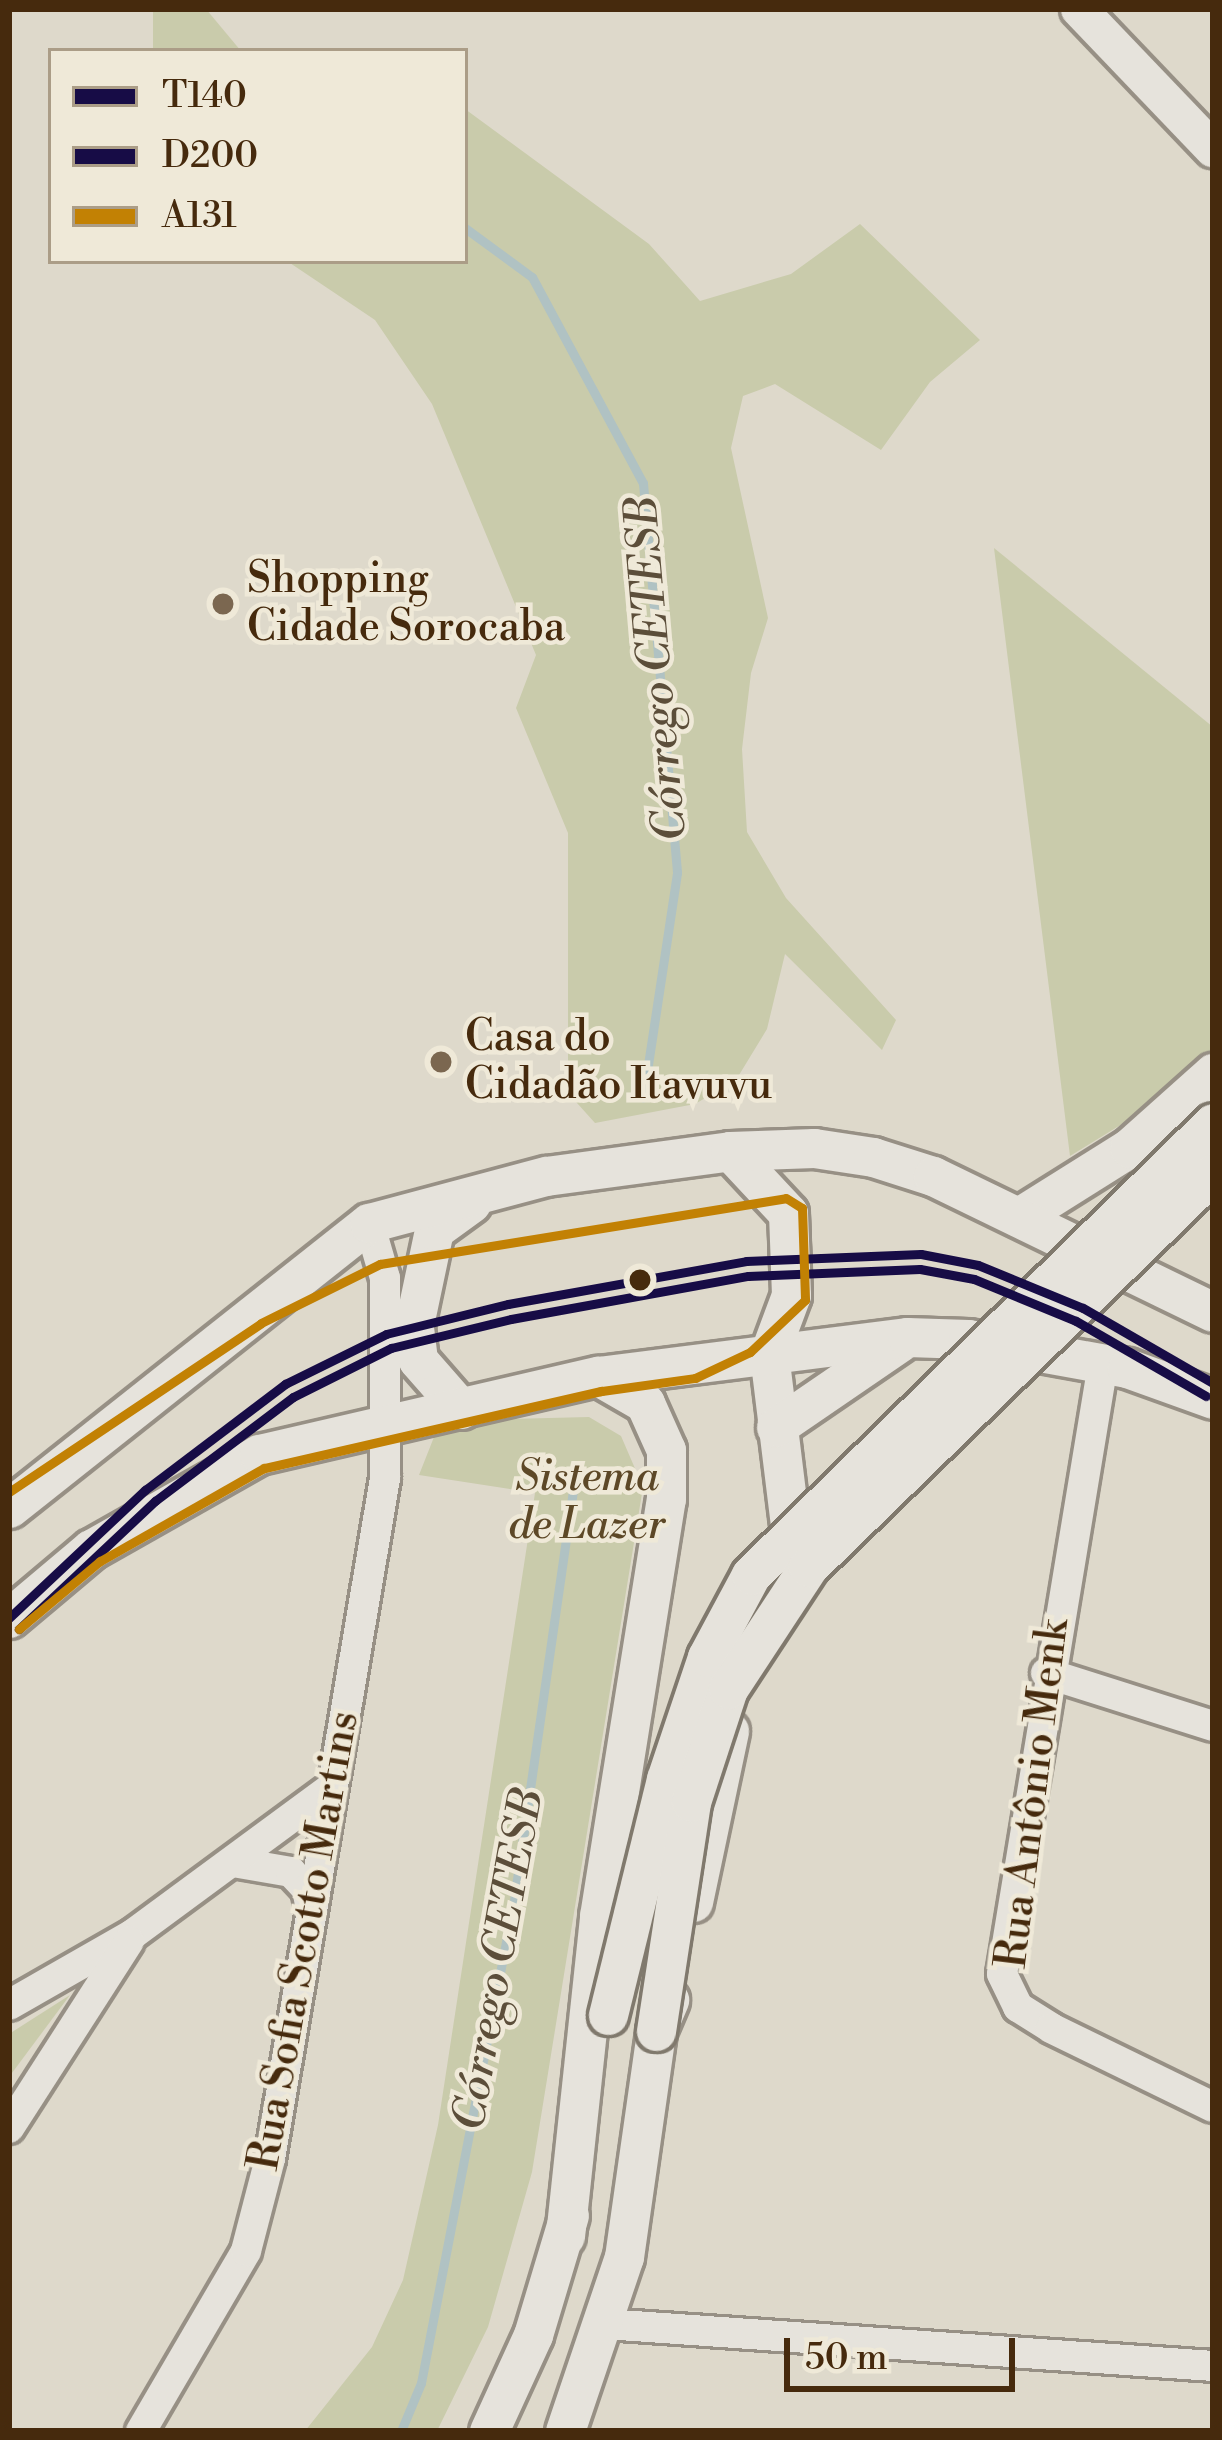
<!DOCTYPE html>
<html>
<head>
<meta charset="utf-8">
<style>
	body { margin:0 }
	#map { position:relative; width:1222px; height:2440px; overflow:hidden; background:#ded9cb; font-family:"Libre Bodoni",serif }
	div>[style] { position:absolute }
	.green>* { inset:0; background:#c9cbab }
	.stream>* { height:9px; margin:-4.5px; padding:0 4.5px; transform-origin:4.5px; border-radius:4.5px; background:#b0c2c3 }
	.roads { filter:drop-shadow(3px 0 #979085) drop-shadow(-3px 0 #979085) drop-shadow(0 3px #979085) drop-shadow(0 -3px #979085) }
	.minor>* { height:30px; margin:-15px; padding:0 15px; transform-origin:15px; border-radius:15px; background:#e6e3dc }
	.tertiary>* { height:36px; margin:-18px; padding:0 18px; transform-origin:18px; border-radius:18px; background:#e6e3dc }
	.secondary>* { height:39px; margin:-19.5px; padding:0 19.5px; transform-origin:19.5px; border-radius:19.5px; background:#e6e3dc }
	.bridges { filter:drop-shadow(3px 0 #80796d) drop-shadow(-3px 0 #80796d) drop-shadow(0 3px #80796d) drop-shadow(0 -3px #80796d) }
	.secondary-bridge>* { height:39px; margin:-19.5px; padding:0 19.5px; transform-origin:19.5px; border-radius:19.5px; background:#e6e3dc }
	.bus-1>* { height:9px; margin:-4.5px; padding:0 4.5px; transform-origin:4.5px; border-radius:4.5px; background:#170c46 }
	.bus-2>* { height:9px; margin:-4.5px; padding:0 4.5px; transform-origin:4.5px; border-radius:4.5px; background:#170c46 }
	.bus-3>* { height:9px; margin:-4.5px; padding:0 4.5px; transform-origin:4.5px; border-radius:4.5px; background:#c28104 }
	.dots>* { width:33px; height:33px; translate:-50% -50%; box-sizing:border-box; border:6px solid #efe9d8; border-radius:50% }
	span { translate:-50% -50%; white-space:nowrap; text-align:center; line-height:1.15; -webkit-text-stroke:9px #efe9d8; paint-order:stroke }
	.poi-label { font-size:42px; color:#462a0d }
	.left { translate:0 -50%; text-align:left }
	.park-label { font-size:42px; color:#5d4827; font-style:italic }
	.street-label { font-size:42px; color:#462a0d }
	.water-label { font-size:45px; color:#5c4e3a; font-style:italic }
	.frame { position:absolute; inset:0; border:12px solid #462a0d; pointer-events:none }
	.legend { position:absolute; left:48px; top:48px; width:420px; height:216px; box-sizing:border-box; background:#efe9d8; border:3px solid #ab9d87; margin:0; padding:15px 21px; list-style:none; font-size:36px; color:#462a0d }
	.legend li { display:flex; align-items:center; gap:24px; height:60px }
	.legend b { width:60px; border:3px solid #ab9d87 }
	.scale { position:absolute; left:784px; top:2338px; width:231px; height:54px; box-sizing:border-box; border:6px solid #462a0d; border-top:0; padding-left:15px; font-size:36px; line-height:42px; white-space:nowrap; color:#462a0d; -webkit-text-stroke:9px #efe9d8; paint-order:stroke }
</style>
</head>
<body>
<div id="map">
	<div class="green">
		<div style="clip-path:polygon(153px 9px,206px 9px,241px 51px,153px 51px)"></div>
		<div style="clip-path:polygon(465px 109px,649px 244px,700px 301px,791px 274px,860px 224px,980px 340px,930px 382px,881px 450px,775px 384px,743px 396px,731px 448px,768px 618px,751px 673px,742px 749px,747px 832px,786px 898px,896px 1020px,882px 1050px,785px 954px,767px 1029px,736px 1080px,695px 1104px,595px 1123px,568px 1093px,568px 833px,516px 708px,536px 655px,432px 404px,375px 320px,287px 261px,465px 261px)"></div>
		<div style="clip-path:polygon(994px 548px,1213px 727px,1213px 1049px,1145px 1110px,1070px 1156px)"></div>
		<div style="clip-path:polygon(589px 1417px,621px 1436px,643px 1487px,532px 2172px,488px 2327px,437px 2431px,305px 2431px,372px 2347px,403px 2280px,438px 2125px,535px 1493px,419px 1475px,434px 1437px,509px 1419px)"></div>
		<div style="clip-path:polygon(70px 1995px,9px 2077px,9px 2034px)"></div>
	</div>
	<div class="stream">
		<div style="left:465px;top:228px;width:83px;rotate:36.2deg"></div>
		<div style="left:532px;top:277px;width:234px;rotate:61.7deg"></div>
		<div style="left:643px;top:483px;width:391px;rotate:85deg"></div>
		<div style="left:677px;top:873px;width:227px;rotate:98.6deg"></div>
		<div style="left:401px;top:2431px;width:52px;rotate:-67.4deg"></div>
		<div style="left:421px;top:2383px;width:499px;rotate:-79.1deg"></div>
		<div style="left:515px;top:1893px;width:413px;rotate:-81.8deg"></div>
	</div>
	<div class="roads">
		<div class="minor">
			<div style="left:1103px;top:1364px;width:618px;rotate:99.4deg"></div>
			<div style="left:1002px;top:1974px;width:37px;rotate:64deg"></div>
			<div style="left:1018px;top:2007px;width:39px;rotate:32deg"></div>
			<div style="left:1051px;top:2028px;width:180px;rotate:26deg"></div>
			<div style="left:1046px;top:1673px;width:175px;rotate:17.6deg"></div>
			<div style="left:233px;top:1862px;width:59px;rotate:9.8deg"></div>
			<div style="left:291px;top:1872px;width:23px;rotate:47deg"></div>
			<div style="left:307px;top:1889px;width:21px;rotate:79deg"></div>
			<div style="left:9px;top:2005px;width:143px;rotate:-29.8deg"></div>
			<div style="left:133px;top:1934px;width:246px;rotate:-36.4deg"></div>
			<div style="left:9px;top:2128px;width:222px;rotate:-57.3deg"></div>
			<div style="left:605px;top:2324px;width:609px;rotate:3.95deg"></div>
			<div style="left:141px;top:2431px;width:208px;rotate:-59.7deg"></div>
			<div style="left:246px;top:2251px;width:95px;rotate:-75.4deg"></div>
			<div style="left:270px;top:2159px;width:691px;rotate:-80.41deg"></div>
			<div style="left:385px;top:1478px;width:200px;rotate:-90deg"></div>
			<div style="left:385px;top:1278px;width:57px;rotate:-106.2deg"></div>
		</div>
		<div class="tertiary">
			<div style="left:1079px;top:9px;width:194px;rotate:46.3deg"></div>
		</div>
		<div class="secondary">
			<div style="left:730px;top:1151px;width:85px;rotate:46.9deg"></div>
			<div style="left:788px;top:1213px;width:82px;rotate:87.9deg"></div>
			<div style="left:791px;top:1295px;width:63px;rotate:110.4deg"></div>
			<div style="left:769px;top:1354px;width:207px;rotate:83deg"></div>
			<div style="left:1019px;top:1217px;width:130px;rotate:-32.1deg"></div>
			<div style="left:1129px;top:1148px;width:113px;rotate:-41.8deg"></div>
			<div style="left:461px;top:1409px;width:65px;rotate:-131.3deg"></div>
			<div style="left:418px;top:1360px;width:35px;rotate:-97deg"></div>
			<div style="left:414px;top:1325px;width:97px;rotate:-78.1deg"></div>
			<div style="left:434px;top:1230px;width:46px;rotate:-36.1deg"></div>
			<div style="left:776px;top:1427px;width:150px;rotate:-34.4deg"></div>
			<div style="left:9px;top:1508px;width:459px;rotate:-38.4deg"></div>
			<div style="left:369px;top:1223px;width:183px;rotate:-14.9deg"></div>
			<div style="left:546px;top:1176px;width:186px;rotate:-7.7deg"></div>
			<div style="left:730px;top:1151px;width:84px;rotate:-2deg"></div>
			<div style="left:814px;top:1148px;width:60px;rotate:8.7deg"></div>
			<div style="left:873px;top:1157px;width:63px;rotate:17.6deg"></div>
			<div style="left:933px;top:1176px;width:311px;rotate:25.9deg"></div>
			<div style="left:9px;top:1618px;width:107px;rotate:-40.1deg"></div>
			<div style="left:91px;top:1549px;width:193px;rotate:-29.5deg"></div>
			<div style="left:259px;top:1454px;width:348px;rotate:-13deg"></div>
			<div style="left:598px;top:1376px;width:311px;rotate:-7.2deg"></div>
			<div style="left:907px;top:1337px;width:61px;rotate:1.9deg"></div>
			<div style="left:968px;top:1339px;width:162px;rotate:10.3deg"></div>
			<div style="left:1127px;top:1368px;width:91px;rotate:19.8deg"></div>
			<div style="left:693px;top:1902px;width:175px;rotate:-78.1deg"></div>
			<div style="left:565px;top:2236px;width:322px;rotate:-83.9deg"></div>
			<div style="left:599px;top:1916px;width:422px;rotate:-80.9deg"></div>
			<div style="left:666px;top:1499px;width:49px;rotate:-90deg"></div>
			<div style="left:666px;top:1450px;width:51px;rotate:-114.1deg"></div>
			<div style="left:645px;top:1403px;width:54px;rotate:-150.1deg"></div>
			<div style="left:489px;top:2431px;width:106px;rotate:-65.4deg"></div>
			<div style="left:533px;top:2335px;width:125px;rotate:-73.3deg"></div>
			<div style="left:565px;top:2431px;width:184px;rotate:-71.3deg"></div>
			<div style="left:624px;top:2257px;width:228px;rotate:-81.9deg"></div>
			<div style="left:656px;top:2031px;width:34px;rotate:-67deg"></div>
		</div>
	</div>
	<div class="bridges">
		<div class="secondary-bridge">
			<div style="left:608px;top:2015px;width:243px;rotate:-76.2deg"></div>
			<div style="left:666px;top:1779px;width:129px;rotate:-71.4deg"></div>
			<div style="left:707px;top:1657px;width:93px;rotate:-61.8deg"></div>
			<div style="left:751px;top:1575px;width:646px;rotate:-44.37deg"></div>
			<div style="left:656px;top:2031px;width:232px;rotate:-81.3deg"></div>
			<div style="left:691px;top:1802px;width:119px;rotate:-71.9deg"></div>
			<div style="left:728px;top:1689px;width:146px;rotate:-56.7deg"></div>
			<div style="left:808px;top:1567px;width:565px;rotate:-44.21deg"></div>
		</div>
	</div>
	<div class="bus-1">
		<div style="left:9px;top:1618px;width:187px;rotate:-43.3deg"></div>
		<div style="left:145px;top:1490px;width:176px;rotate:-37.1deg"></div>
		<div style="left:285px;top:1384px;width:113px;rotate:-26.3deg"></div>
		<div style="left:386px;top:1334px;width:126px;rotate:-13.8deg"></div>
		<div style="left:508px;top:1304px;width:242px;rotate:-10.2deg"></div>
		<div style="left:746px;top:1261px;width:175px;rotate:-2.3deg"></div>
		<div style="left:921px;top:1254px;width:58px;rotate:10.9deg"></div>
		<div style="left:978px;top:1265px;width:113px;rotate:22.3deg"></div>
		<div style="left:1083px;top:1308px;width:150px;rotate:30deg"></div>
	</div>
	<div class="bus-2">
		<div style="left:19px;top:1629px;width:187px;rotate:-43.3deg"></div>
		<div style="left:155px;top:1501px;width:173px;rotate:-37deg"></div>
		<div style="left:293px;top:1397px;width:110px;rotate:-26.6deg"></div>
		<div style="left:391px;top:1348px;width:123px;rotate:-13.6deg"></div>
		<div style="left:511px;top:1319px;width:241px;rotate:-10.3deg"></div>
		<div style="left:748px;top:1276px;width:172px;rotate:-2.3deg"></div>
		<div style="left:920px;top:1269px;width:55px;rotate:10.5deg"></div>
		<div style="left:974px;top:1279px;width:110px;rotate:22.4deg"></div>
		<div style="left:1076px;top:1321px;width:150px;rotate:30deg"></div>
	</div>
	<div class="bus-3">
		<div style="left:9px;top:1492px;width:303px;rotate:-33.8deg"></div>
		<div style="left:261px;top:1323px;width:133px;rotate:-26.4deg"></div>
		<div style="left:380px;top:1264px;width:411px;rotate:-9.2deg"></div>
		<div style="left:786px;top:1198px;width:19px;rotate:32deg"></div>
		<div style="left:802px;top:1208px;width:92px;rotate:88.1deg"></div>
		<div style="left:805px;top:1300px;width:76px;rotate:136.6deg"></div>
		<div style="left:750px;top:1352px;width:61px;rotate:154.7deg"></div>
		<div style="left:695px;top:1378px;width:95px;rotate:172.1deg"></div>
		<div style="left:601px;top:1391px;width:346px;rotate:167.1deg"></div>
		<div style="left:264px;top:1468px;width:189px;rotate:150.4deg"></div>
		<div style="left:100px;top:1561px;width:106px;rotate:140deg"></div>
	</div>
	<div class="dots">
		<div style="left:223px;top:604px;background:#7b6750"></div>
		<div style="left:441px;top:1062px;background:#7b6750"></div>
		<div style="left:640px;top:1280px;background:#462a0d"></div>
	</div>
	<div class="poi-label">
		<span class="left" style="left:247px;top:604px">Shopping<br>Cidade Sorocaba</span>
		<span class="left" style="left:465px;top:1062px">Casa do<br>Cidadão Itavuvu</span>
	</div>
	<div class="park-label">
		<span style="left:587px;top:1502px">Sistema<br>de Lazer</span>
	</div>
	<div class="street-label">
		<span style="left:1034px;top:1794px;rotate:-83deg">Rua Antônio Menk</span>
		<span style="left:305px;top:1941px;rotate:-80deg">Rua Sofia Scotto Martins</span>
	</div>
	<div class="water-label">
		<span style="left:657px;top:669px;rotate:-95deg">Córrego CETESB</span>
		<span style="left:499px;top:1960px;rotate:-80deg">Córrego CETESB</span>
	</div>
	<div class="frame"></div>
	<ul class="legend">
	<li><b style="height:15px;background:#170c46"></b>T140</li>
	<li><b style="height:15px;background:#170c46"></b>D200</li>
	<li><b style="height:15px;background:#c28104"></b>A131</li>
	</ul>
	<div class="scale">50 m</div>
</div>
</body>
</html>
